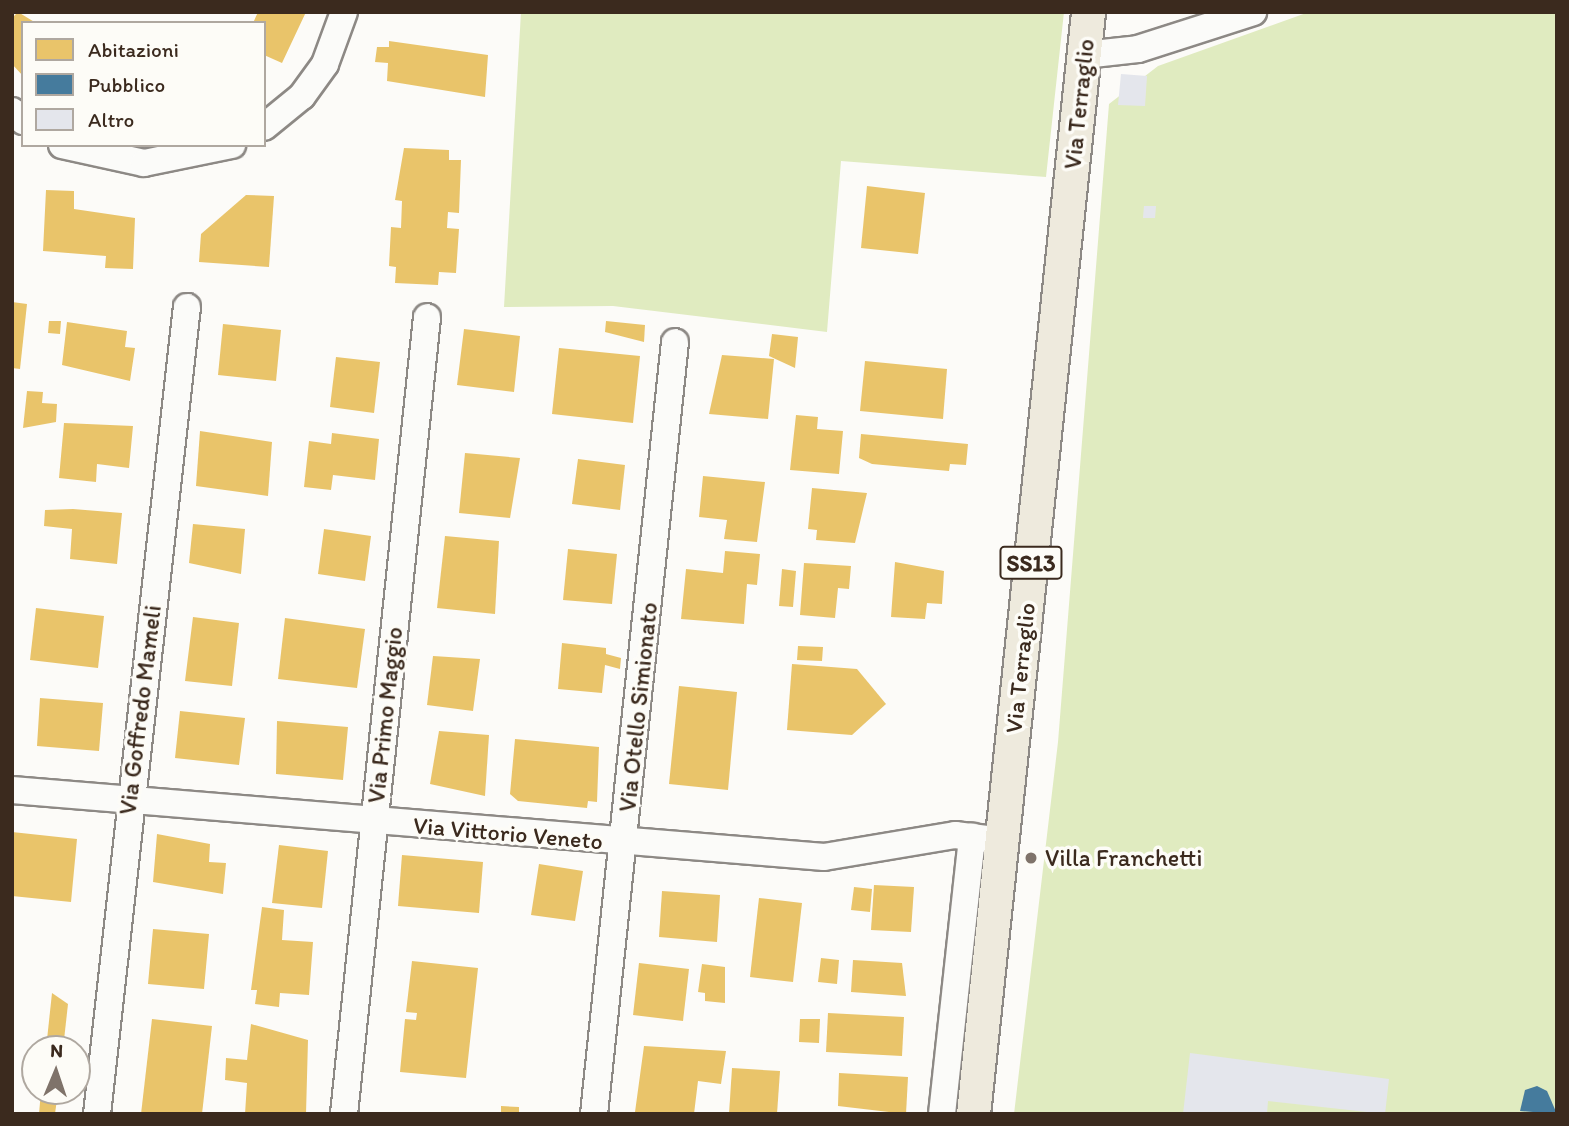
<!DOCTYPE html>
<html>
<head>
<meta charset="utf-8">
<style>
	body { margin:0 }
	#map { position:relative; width:1569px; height:1126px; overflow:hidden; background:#fcfbf8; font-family:Itim,sans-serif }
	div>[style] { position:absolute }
	.green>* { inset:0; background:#e0ebc0 }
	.homes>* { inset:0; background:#e9c46a }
	.public>* { inset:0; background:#457b9d }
	.building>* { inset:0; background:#e4e6ec }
	.roads { filter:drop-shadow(2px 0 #8d8985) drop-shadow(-2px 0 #8d8985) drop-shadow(0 2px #8d8985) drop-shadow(0 -2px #8d8985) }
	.minor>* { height:26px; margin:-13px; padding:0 13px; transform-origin:13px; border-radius:13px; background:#fbfbf9 }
	.major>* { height:33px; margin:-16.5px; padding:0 16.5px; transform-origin:16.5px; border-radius:16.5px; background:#eeeadd }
	.dots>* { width:19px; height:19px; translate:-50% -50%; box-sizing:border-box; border:4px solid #fdfcf7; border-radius:50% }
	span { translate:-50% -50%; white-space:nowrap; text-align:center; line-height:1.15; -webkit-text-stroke:7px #fdfcf7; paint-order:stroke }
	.shield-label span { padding:2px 5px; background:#fdfcf7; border:2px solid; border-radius:5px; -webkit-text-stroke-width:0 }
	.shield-label { font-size:23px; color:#3b2a1e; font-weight:700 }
	.street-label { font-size:24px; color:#3b2a1e }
	.poi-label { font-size:24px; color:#3b2a1e }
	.left { translate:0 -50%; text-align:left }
	.frame { position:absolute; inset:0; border:14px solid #3b2a1e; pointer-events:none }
	.legend { position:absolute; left:21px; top:21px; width:245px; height:126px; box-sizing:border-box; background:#fdfcf7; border:2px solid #afa8a0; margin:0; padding:9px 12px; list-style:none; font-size:21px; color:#3b2a1e }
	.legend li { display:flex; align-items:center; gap:14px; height:35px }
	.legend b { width:35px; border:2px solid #afa8a0 }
	.north { position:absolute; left:21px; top:1035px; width:70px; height:70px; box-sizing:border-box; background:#fdfcf7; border:2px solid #afa8a0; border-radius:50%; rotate:2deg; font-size:19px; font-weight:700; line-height:28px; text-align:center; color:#3b2a1e }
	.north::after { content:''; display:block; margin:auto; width:24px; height:32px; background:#7f736a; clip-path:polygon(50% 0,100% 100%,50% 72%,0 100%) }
</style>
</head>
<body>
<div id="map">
	<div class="green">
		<div style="clip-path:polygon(521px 12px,1064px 12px,1046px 177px,841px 161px,827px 332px,613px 306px,504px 307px)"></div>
		<div style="clip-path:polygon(1309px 12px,1557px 12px,1557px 1114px,1014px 1114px,1058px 742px,1109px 104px,1158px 66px)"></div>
	</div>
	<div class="homes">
		<div style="clip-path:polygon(18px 12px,36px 23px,23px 23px,23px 76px,12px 64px,12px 18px)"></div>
		<div style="clip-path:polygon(258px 12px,306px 12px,282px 63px,264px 55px,264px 23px,253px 23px)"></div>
		<div style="clip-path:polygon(389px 41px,488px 55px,485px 97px,387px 81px,388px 63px,375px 62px,377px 47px,389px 47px)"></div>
		<div style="clip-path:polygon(404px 148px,449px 150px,449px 160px,461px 160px,459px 213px,448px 212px,447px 228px,459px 229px,456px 273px,439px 272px,438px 285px,395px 283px,396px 267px,389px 266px,391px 227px,401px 228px,402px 201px,395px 200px)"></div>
		<div style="clip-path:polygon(867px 186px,925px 193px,918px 254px,861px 248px)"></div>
		<div style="clip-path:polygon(46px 190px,74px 191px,74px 209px,135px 218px,133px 269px,105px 268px,106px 256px,43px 251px)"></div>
		<div style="clip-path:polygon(246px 195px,274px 196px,269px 267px,199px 262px,201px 234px)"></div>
		<div style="clip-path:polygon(12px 302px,27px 304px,20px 369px,12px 368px)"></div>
		<div style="clip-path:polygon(49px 321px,61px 321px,60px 334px,48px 333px)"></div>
		<div style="clip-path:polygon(606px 321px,645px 325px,644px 342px,605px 332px)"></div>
		<div style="clip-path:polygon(67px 322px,127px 331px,125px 347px,135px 348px,130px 381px,62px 365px)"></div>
		<div style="clip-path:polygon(223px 324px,281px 330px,276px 381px,218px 375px)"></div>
		<div style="clip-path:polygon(464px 329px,520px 336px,514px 392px,457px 385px)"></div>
		<div style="clip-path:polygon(772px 334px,798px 337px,795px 368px,769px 356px)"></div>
		<div style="clip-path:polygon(559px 348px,640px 356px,633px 423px,552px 414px)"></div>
		<div style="clip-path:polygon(722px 355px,774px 359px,768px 419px,709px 414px)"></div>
		<div style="clip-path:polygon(336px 357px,380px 362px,374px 413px,330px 407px)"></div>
		<div style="clip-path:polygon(865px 361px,947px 369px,943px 419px,860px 411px)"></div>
		<div style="clip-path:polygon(27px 391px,43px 392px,42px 403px,57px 404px,56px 422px,23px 428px)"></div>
		<div style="clip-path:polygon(796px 415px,818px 417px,817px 429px,843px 431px,839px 474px,790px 470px)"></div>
		<div style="clip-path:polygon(64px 423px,133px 426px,129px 468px,97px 464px,96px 482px,59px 478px)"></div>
		<div style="clip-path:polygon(200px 431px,272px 442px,268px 496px,196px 486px)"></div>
		<div style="clip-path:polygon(332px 433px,379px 439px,375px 480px,333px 475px,331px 490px,304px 487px,309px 441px,331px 444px)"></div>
		<div style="clip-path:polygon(861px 434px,968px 444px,966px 465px,950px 464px,949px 471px,872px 464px,859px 458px)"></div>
		<div style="clip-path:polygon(465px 453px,520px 458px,510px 518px,459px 513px)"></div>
		<div style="clip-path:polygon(578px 459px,625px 465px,620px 510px,572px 504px)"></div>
		<div style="clip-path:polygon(703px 476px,765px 482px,757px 542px,724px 539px,727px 520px,699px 517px)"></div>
		<div style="clip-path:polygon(812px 488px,867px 493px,855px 543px,816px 540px,817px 530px,808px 529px)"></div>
		<div style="clip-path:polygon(73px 509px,122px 513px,117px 564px,70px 559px,72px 529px,44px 526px,45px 510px)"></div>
		<div style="clip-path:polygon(193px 524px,245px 529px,241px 574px,189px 563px)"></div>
		<div style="clip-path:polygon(324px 529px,371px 536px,365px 581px,318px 574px)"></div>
		<div style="clip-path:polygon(445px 536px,499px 541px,495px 614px,437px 608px)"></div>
		<div style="clip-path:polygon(568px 549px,617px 554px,612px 604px,563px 600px)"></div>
		<div style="clip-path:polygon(725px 551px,760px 554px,757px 585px,747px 584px,744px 624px,681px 619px,686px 569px,723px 573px)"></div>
		<div style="clip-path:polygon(895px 562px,944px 571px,942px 604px,927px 603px,925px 619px,891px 617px)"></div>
		<div style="clip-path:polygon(804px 563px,851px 566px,849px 589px,838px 588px,835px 618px,800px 615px)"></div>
		<div style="clip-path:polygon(782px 569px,796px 571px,793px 607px,779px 606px)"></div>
		<div style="clip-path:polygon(36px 608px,104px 616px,98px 668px,30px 660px)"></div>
		<div style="clip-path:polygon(193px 617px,239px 623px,232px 686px,185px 681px)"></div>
		<div style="clip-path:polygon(285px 618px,365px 629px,357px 688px,278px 679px)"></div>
		<div style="clip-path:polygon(562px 643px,606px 648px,606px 654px,621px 658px,620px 669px,605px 665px,602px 693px,558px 689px)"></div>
		<div style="clip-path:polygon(798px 646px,823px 647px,822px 661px,797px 660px)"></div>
		<div style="clip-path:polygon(433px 656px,480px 659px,473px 711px,427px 705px)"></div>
		<div style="clip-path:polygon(792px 664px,857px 669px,886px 704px,852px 735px,787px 730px)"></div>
		<div style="clip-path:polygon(679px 686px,737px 692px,728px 790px,669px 784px)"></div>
		<div style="clip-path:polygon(40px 698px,103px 703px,99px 751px,37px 746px)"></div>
		<div style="clip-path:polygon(180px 711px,245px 718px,239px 765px,175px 758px)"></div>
		<div style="clip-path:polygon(277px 721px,348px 727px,343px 780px,276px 774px)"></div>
		<div style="clip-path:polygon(439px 731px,489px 735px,485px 796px,430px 784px)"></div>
		<div style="clip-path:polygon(515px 739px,599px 747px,597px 802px,588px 801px,587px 808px,518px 801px,510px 794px)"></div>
		<div style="clip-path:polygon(12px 832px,77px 839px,71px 902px,12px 896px)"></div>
		<div style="clip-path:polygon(157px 834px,210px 844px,209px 862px,226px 863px,223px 894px,153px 882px)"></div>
		<div style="clip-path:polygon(279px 845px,328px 851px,322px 908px,272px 903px)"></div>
		<div style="clip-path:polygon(402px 855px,483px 862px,479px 913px,398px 906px)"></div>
		<div style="clip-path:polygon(539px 864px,583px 871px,575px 921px,531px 915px)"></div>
		<div style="clip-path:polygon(874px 885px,914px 887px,911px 932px,871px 930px)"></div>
		<div style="clip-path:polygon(854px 887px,872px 889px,870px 912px,851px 910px)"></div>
		<div style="clip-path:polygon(662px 891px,720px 895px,717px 942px,659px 937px)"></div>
		<div style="clip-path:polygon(759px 898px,802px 903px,793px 982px,750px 977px)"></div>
		<div style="clip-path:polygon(262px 907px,284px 910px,282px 940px,313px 942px,309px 995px,280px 993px,279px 1007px,255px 1004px,257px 990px,251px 990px)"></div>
		<div style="clip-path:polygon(153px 929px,209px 934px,204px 989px,148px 984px)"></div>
		<div style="clip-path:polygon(821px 958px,839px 960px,837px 984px,818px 982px)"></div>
		<div style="clip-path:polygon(853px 960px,902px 963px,906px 996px,851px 992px)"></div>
		<div style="clip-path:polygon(412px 961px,478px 968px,466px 1078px,400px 1072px,405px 1019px,416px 1020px,417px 1013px,406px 1012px)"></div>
		<div style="clip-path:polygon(639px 963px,689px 969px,683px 1021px,633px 1015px)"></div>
		<div style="clip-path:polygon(702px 964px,725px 967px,725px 1003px,705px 1001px,705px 993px,698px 992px)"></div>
		<div style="clip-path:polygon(52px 993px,68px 1004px,63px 1049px,46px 1049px)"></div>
		<div style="clip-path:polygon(828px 1013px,904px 1017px,902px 1056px,826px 1052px)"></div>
		<div style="clip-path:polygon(152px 1019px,212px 1026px,202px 1114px,141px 1114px)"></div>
		<div style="clip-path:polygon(800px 1019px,820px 1019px,819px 1043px,799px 1042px)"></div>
		<div style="clip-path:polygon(251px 1024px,308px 1040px,306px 1114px,245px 1114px,247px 1083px,225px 1080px,226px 1058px,247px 1060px)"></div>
		<div style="clip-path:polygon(644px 1046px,726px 1051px,721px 1084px,698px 1081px,694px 1114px,635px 1112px)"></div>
		<div style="clip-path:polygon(732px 1068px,780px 1071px,777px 1114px,729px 1114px)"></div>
		<div style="clip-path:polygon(839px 1073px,908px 1077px,906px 1114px,838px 1106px)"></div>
		<div style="clip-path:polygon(41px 1091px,58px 1091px,55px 1114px,39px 1114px)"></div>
		<div style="clip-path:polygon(501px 1106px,519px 1107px,519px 1114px,501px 1114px)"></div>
	</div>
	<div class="public">
		<div style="clip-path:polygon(1537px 1086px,1547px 1091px,1557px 1114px,1520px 1111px,1525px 1090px)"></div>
	</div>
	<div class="building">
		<div style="clip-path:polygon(1121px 74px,1147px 76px,1145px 106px,1118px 105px)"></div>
		<div style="clip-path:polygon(1144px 206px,1156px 206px,1155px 218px,1143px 218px)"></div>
		<div style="clip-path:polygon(1190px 1053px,1389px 1079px,1385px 1114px,1268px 1101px,1267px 1114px,1183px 1114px)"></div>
	</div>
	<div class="roads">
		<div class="minor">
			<div style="left:1084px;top:55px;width:54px;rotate:-6.3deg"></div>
			<div style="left:1138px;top:49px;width:121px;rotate:-17.8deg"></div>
			<div style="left:12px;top:111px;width:15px;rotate:42deg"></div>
			<div style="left:264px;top:127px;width:49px;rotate:-39.2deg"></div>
			<div style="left:302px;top:96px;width:39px;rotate:-54deg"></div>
			<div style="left:325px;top:64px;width:55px;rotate:-69.9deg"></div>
			<div style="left:62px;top:145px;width:84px;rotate:12.4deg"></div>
			<div style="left:144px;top:163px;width:90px;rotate:-11.6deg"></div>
			<div style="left:12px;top:790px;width:815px;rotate:4.72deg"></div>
			<div style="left:824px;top:857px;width:133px;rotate:-9.5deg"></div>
			<div style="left:955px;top:835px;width:48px;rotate:7.1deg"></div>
			<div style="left:97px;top:1114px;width:812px;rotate:-83.64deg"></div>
			<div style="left:344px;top:1114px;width:801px;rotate:-84.05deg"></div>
			<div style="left:594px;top:1114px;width:776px;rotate:-84.01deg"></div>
			<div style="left:942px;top:1114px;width:279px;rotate:-83.8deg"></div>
		</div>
		<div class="major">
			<div style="left:973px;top:1114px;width:1108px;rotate:-84.04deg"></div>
		</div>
	</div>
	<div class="dots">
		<div style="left:1031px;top:858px;background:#7f736a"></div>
	</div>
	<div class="shield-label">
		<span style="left:1031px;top:563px">SS13</span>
	</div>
	<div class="street-label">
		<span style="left:1079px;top:104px;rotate:-84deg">Via Terraglio</span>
		<span style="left:1020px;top:668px;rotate:-84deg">Via Terraglio</span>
		<span style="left:638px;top:707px;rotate:-84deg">Via Otello Simionato</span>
		<span style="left:140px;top:710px;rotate:-83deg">Via Goffredo Mameli</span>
		<span style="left:385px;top:715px;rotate:-84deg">Via Primo Maggio</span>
		<span style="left:508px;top:833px;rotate:5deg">Via Vittorio Veneto</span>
	</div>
	<div class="poi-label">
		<span class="left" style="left:1045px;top:858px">Villa Franchetti</span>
	</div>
	<div class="frame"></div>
	<ul class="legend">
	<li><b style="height:19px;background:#e9c46a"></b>Abitazioni</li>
	<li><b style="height:19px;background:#457b9d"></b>Pubblico</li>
	<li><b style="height:19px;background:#e4e6ec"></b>Altro</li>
	</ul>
	<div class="north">N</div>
</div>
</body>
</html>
